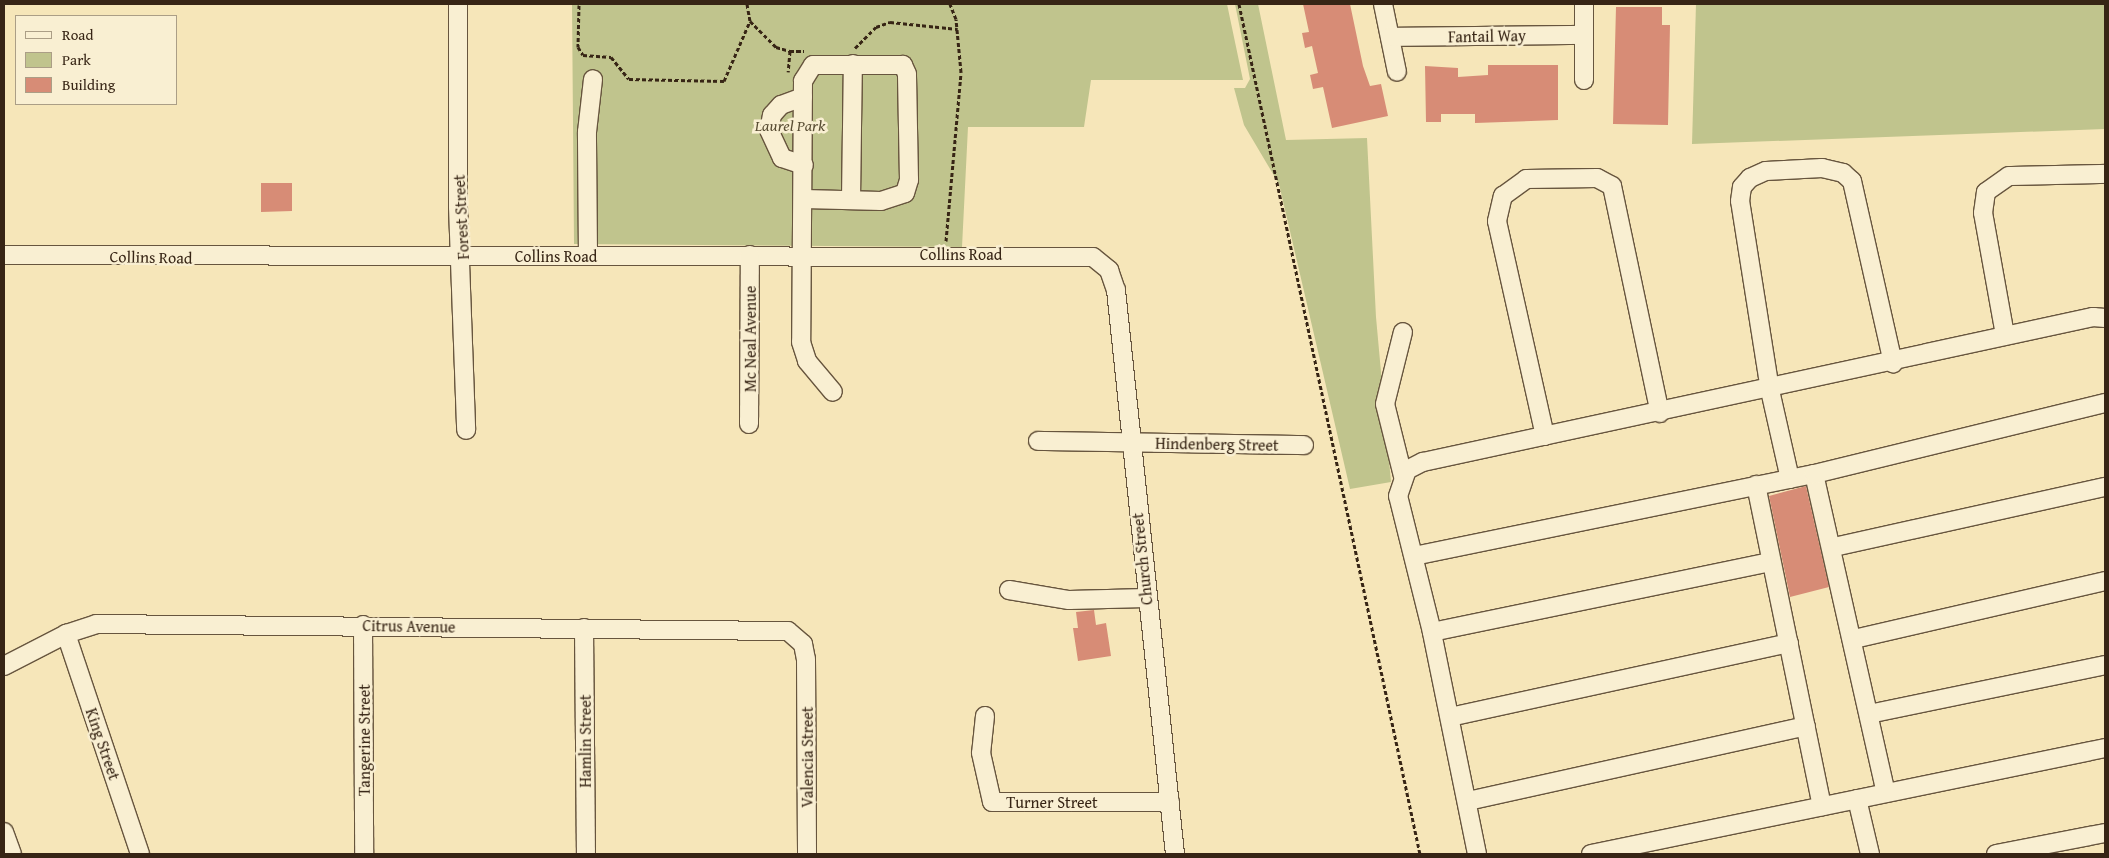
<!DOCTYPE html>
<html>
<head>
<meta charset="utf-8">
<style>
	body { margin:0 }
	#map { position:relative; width:2109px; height:858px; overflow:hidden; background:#f6e6b9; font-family:"Gentium Book Plus",serif }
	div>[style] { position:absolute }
	.green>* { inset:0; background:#c0c48d }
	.building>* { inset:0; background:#d78c76 }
	.path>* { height:3px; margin-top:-1.5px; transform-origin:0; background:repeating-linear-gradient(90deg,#372515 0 4px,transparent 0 6.5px) }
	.roads { filter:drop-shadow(1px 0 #67553e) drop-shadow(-1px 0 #67553e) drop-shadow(0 1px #67553e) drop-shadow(0 -1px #67553e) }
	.minor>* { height:18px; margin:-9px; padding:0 9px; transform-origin:9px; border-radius:9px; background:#f9efd2 }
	span { translate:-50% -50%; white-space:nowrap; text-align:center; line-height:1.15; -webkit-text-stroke:5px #f9efd2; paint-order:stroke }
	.street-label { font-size:16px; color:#372515 }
	.park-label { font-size:16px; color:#594d33; font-style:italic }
	.frame { position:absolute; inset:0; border:5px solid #372515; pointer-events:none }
	.legend { position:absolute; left:15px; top:15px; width:162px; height:90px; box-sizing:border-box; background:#f9efd2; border:1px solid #ab9e86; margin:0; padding:6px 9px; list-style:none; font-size:15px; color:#372515 }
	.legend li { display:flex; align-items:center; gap:10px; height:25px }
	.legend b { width:25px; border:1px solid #ab9e86 }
</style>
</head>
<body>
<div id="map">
	<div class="green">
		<div style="clip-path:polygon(572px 4px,1227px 4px,1243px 80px,1091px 80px,1084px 127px,968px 127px,962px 247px,574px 244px)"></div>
		<div style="clip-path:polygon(1235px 4px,1258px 4px,1286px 140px,1367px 138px,1376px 317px,1391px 482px,1350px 489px,1279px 184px,1244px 125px,1234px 88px,1245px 88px,1250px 79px)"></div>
		<div style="clip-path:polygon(1696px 4px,2105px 4px,2105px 129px,1692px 144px)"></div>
	</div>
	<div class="building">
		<div style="clip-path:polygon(1303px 4px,1350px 4px,1363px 66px,1370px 86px,1381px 84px,1388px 116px,1332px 128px,1323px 87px,1313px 89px,1310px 75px,1318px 73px,1312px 46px,1305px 48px,1302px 33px,1309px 32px)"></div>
		<div style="clip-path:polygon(1616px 7px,1662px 7px,1662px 25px,1670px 25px,1668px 125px,1613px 124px)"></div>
		<div style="clip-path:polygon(1488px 65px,1558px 65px,1558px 120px,1475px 123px,1475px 114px,1441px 114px,1441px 122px,1426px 122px,1425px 66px,1458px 68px,1458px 77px,1488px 75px)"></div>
		<div style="clip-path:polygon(261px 183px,292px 183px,292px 211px,261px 212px)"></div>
		<div style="clip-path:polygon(1806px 486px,1829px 587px,1790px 597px,1769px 496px)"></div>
		<div style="clip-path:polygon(1094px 610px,1096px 625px,1106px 623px,1111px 656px,1078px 661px,1073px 628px,1078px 628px,1076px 612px)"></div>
	</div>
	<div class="path">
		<div style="left:747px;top:4px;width:17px;rotate:80deg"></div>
		<div style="left:750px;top:21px;width:37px;rotate:45deg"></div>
		<div style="left:776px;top:47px;width:15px;rotate:16deg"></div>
		<div style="left:790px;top:51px;width:21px;rotate:95deg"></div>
		<div style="left:1239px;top:4px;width:869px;rotate:77.98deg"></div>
		<div style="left:579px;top:5px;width:42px;rotate:91.4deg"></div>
		<div style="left:578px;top:47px;width:9px;rotate:58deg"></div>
		<div style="left:583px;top:55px;width:28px;rotate:4deg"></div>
		<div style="left:611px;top:57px;width:28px;rotate:51deg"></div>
		<div style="left:629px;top:79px;width:95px;rotate:1.2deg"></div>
		<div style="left:724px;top:81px;width:65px;rotate:-66.6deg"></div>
		<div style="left:855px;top:48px;width:30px;rotate:-45deg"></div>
		<div style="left:876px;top:27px;width:15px;rotate:-20deg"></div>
		<div style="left:890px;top:22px;width:68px;rotate:5.9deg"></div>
		<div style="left:790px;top:51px;width:14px"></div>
		<div style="left:946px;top:241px;width:170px;rotate:-84.9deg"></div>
		<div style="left:961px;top:72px;width:53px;rotate:-95.4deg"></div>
		<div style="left:956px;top:19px;width:16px;rotate:-112deg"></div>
	</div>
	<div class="roads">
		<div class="minor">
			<div style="left:458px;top:4px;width:203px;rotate:90deg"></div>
			<div style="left:458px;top:207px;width:223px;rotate:87.9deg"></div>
			<div style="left:1383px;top:4px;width:69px;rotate:78.4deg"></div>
			<div style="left:1390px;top:37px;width:194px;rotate:-0.6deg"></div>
			<div style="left:1584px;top:80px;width:76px;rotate:-90deg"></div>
			<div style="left:803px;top:97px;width:23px;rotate:160deg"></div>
			<div style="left:781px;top:105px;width:13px;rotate:132deg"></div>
			<div style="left:772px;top:115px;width:15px;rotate:101deg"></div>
			<div style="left:769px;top:130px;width:31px;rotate:65deg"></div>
			<div style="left:782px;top:158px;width:23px;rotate:18deg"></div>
			<div style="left:804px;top:199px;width:77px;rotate:1.5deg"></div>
			<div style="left:881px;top:201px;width:25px;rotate:-18deg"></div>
			<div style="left:905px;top:193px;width:14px;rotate:-73deg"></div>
			<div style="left:909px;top:180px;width:106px;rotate:-91.1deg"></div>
			<div style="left:907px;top:74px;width:10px;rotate:-114deg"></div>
			<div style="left:903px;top:65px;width:90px;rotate:180deg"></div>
			<div style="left:813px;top:65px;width:19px;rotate:122deg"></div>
			<div style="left:803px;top:81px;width:261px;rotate:90.4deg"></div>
			<div style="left:801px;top:342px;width:20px;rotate:72deg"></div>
			<div style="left:807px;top:361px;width:40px;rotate:50deg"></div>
			<div style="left:851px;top:199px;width:135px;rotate:-89.2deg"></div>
			<div style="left:4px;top:255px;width:1089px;rotate:0.11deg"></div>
			<div style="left:1093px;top:257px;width:21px;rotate:39deg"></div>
			<div style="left:1109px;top:270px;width:21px;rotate:71deg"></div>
			<div style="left:1116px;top:290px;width:567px;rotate:84.03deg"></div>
			<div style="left:588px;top:255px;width:123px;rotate:-90.5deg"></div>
			<div style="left:587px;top:132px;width:53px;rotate:-83.5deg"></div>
			<div style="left:2005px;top:335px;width:124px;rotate:-100.2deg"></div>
			<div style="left:1983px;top:213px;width:21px;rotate:-82deg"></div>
			<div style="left:1986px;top:192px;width:28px;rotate:-35deg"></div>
			<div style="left:2009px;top:176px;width:96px;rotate:-1.2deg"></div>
			<div style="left:749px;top:424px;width:169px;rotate:-89.7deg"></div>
			<div style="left:1545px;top:436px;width:220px;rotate:-102.6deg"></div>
			<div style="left:1497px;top:221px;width:26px;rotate:-77deg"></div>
			<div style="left:1503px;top:196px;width:29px;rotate:-36deg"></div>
			<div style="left:1526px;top:179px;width:71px;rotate:-0.8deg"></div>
			<div style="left:1597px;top:178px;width:17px;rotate:28deg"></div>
			<div style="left:1612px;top:186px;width:232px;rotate:78.1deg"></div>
			<div style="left:1038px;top:441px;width:266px;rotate:0.9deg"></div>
			<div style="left:1814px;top:474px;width:327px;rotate:77.3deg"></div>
			<div style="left:1403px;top:476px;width:74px;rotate:-104deg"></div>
			<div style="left:1385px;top:404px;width:74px;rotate:-76deg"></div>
			<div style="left:1790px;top:479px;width:91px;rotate:-102.7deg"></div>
			<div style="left:1770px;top:390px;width:191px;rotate:-99deg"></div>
			<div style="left:1740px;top:201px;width:14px;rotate:-82deg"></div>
			<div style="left:1742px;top:187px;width:12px;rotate:-48deg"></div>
			<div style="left:1750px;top:178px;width:17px;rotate:-24deg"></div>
			<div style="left:1766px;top:171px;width:56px;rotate:-3.1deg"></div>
			<div style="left:1822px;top:168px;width:22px;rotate:13deg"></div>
			<div style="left:1843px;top:173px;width:12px;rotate:42deg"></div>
			<div style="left:1852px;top:181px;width:187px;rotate:77.3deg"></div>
			<div style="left:1756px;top:485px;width:328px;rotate:78.4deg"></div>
			<div style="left:1834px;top:547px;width:278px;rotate:-12.5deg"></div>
			<div style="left:1414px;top:556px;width:408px;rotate:-11.6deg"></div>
			<div style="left:1814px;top:474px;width:300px;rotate:-13.7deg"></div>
			<div style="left:1009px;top:590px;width:61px;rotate:9.5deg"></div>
			<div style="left:1069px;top:600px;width:77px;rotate:-1.5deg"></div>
			<div style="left:363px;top:625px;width:229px;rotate:89.7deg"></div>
			<div style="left:584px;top:628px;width:226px;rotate:89.5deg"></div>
			<div style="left:1432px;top:632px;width:346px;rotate:-11.7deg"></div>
			<div style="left:66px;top:634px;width:232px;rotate:71.4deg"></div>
			<div style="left:1854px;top:639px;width:258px;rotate:-13deg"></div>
			<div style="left:4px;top:666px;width:70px;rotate:-27.3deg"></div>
			<div style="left:66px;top:634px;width:32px;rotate:-18deg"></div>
			<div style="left:96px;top:624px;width:692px;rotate:0.58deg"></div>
			<div style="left:788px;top:631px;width:20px;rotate:41deg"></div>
			<div style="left:803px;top:644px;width:15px;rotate:79deg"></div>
			<div style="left:806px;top:659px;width:195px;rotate:89.7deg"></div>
			<div style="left:1869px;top:714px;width:241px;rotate:-11.7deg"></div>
			<div style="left:985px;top:716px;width:37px;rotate:96deg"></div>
			<div style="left:981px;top:753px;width:50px;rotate:77.3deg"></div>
			<div style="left:992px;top:802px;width:178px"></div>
			<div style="left:1450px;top:717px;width:347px;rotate:-12.3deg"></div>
			<div style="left:1857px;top:799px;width:57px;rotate:76.7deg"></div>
			<div style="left:1468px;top:801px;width:346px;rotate:-12.5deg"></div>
			<div style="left:4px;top:832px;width:23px;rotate:70deg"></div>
			<div style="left:1477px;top:854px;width:227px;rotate:-101.5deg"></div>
			<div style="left:1432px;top:632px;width:140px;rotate:-104deg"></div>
			<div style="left:1398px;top:496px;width:28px;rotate:-71deg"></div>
			<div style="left:1407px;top:470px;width:18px;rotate:-27deg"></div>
			<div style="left:1423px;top:462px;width:686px;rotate:-12.21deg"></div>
			<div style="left:2093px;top:317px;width:12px;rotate:5deg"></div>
			<div style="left:1591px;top:854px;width:525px;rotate:-11.65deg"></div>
			<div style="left:1996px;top:854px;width:111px;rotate:-10.9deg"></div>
		</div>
	</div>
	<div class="street-label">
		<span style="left:1487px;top:36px;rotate:-1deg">Fantail Way</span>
		<span style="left:461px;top:217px;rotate:-93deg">Forest Street</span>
		<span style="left:961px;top:254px">Collins Road</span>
		<span style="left:556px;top:256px">Collins Road</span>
		<span style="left:151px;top:257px;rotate:1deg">Collins Road</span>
		<span style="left:750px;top:339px;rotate:-90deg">Mc Neal Avenue</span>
		<span style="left:1217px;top:444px;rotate:1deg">Hindenberg Street</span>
		<span style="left:1142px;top:559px;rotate:-96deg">Church Street</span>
		<span style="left:409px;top:626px;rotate:1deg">Citrus Avenue</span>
		<span style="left:364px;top:740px;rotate:-90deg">Tangerine Street</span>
		<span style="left:585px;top:741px;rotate:-90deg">Hamlin Street</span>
		<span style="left:103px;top:744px;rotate:71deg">King Street</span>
		<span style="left:807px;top:757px;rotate:-90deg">Valencia Street</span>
		<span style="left:1052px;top:802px">Turner Street</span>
	</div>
	<div class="park-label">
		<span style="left:790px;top:125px">Laurel Park</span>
	</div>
	<div class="frame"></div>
	<ul class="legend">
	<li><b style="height:6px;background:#f9efd2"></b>Road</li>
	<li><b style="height:14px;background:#c0c48d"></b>Park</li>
	<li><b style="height:14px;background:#d78c76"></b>Building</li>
	</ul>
</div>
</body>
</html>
